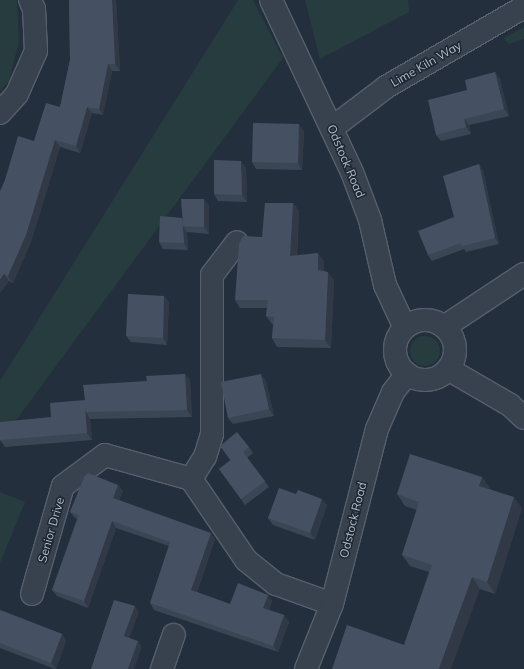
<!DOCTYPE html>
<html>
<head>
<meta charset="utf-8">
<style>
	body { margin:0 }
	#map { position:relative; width:524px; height:669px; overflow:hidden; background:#242f3e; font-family:Mulish,sans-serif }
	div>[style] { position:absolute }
	.green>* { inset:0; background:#263c3f }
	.round { border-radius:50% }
	.roads { filter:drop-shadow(1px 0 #565f6c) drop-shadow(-1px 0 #565f6c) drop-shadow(0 1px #565f6c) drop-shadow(0 -1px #565f6c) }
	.minor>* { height:22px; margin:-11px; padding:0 11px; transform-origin:11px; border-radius:11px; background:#38414e }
	.minor>.ring { margin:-11px; padding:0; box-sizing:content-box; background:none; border:22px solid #38414e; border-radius:50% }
	.wall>* { inset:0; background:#3b4654 }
	.shaded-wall>* { inset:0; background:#303945 }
	.building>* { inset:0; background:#455162 }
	span { translate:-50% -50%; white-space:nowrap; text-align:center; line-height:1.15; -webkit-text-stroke:3px #1d2633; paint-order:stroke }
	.street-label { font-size:12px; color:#b4bcc9 }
</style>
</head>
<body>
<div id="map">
	<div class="green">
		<div style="clip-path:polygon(0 0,17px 0,19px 41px,9px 81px,0 91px)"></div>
		<div style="clip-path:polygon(238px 0,253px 0,283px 58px,0 442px,0 381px)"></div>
		<div style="clip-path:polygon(305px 0,408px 0,409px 12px,320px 59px)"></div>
		<div style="clip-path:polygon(524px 27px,524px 39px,509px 44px,503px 38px)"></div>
		<div class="round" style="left:410px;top:336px;width:30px;height:30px"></div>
		<div style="clip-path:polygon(0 492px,25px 502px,0 563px)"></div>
	</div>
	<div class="roads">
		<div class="minor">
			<div style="left:271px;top:0;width:190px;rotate:64.8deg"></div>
			<div style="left:352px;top:172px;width:51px;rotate:69.4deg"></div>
			<div style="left:370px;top:220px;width:67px;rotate:77deg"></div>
			<div style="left:385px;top:285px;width:47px;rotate:65.1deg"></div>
			<div style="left:0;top:113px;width:25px;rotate:-48deg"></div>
			<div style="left:17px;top:94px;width:47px;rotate:-66.2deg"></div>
			<div style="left:36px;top:51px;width:42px;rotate:-92.7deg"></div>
			<div style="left:34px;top:9px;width:10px;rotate:-114deg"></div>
			<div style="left:332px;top:128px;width:68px;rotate:-37.2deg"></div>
			<div style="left:386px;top:87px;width:160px;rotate:-30.1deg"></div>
			<div class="ring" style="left:395px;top:320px;width:38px;height:38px"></div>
			<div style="left:444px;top:327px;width:96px;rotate:-33.5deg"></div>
			<div style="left:448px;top:369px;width:72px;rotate:30.1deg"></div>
			<div style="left:510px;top:405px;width:19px;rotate:43deg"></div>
			<div style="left:191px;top:479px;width:26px;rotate:-58deg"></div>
			<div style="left:205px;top:457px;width:24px;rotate:-73deg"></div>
			<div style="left:212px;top:434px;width:159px;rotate:-90deg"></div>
			<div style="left:212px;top:275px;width:41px;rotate:-52.9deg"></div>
			<div style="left:32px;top:594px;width:112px;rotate:-74deg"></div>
			<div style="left:63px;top:486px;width:52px;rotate:-36.4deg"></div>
			<div style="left:105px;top:455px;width:89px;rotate:15.6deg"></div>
			<div style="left:191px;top:479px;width:98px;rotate:55.8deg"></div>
			<div style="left:246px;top:560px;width:38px;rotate:39deg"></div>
			<div style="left:276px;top:584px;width:59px;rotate:19.7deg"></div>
			<div style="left:162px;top:669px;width:36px;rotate:-71deg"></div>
			<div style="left:306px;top:669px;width:70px;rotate:-68.2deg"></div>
			<div style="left:332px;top:604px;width:181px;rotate:-75.6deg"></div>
			<div style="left:377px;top:429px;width:40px;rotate:-66.6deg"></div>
			<div style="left:393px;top:392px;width:23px;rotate:-52deg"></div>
		</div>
	</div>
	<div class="wall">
		<div style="clip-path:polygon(69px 0,116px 0,120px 71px,112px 71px,103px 115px,92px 113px,80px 153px,60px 147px,31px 242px,13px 283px,9px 281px,0 293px,34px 141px,60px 107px,70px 60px)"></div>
		<div style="clip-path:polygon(495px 72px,500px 79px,509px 116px,469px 125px,471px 134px,441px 141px,436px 135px,467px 90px)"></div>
		<div style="clip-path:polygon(304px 131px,302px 170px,256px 169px,252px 162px)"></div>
		<div style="clip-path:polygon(479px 164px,483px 171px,499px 244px,466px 252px,464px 249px,432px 261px,428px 255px,454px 217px)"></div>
		<div style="clip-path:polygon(246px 168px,247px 202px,218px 201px,214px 194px)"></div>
		<div style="clip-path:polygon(204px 199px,209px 206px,209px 234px,187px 232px,188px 250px,163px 249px,159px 242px)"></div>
		<div style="clip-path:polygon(293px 203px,299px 211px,297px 256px,324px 261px,324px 271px,334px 280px,331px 348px,277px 347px,272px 338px,273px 325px,272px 324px,266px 316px,267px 308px,240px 308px,235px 300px,262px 237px)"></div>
		<div style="clip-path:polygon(169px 302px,167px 345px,131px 342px,126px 336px)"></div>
		<div style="clip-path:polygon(185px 374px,190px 380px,192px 417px,90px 419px,92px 440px,5px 447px,0 440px,51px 417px,85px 400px,147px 381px)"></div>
		<div style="clip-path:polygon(266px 381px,274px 416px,233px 424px,228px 418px)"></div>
		<div style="clip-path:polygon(220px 446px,249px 447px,253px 453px,247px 458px,269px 487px,245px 505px,219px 469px,230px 460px)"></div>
		<div style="clip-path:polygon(482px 477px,490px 489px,522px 508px,495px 594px,480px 589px,404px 645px,429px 572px,410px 566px,402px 555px,417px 510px,405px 506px,397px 494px)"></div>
		<div style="clip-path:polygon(118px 485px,123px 491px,119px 500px,215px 539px,197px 592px,230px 604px,268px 595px,272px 601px,269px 610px,284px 615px,289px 622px,278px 652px,154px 610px,150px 603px,169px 546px,116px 528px,88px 608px,57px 596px,52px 590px,77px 519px,75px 518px,70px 512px)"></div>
		<div style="clip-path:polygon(296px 494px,327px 505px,315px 540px,273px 525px,268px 518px)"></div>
		<div style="clip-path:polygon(0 610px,62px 634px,66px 641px,56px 669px,55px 669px,0 648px)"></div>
	</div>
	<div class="shaded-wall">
		<div style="clip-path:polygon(112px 0,116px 0,120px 71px,115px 64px)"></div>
		<div style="clip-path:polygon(108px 64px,112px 71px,103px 115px,99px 109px)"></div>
		<div style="clip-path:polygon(495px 72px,500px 79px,509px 116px,504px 109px)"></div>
		<div style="clip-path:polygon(87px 107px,92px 113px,80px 153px,76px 146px)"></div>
		<div style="clip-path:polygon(464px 119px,469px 125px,471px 134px,466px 127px)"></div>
		<div style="clip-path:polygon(299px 124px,304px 131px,302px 170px,298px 163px)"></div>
		<div style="clip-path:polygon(55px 140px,60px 147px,31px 242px,13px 283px,8px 276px)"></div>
		<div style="clip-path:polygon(241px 161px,246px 168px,247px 202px,242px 195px)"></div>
		<div style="clip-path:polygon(479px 164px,483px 171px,499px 244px,495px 238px)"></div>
		<div style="clip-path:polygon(204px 199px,209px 206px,209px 234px,204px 227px)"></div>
		<div style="clip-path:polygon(293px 203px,299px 211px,296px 264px,290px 256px)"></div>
		<div style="clip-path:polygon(183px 226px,187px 232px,188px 250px,184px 243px)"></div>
		<div style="clip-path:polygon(318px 253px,324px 261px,324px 278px,318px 270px)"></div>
		<div style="clip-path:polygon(328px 272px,334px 280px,331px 348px,325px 340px)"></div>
		<div style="clip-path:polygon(4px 274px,9px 281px,0 293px,0 280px)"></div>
		<div style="clip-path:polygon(164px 296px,169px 302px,167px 345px,163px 338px)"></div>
		<div style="clip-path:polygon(185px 374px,190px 380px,192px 417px,187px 410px)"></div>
		<div style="clip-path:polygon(261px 374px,266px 381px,274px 416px,269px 409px)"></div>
		<div style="clip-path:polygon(85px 408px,86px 412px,90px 419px,92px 440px,87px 433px)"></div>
		<div style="clip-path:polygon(482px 477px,490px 488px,487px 497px,479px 486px)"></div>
		<div style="clip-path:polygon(118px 485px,123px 491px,118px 504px,113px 498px)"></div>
		<div style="clip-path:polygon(514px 497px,522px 508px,495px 594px,487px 582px)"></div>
		<div style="clip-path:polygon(322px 499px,327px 505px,315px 540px,310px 533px)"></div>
		<div style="clip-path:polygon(112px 521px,116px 528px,88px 608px,84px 601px)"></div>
		<div style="clip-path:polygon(211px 533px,215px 539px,195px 596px,191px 590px)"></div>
		<div style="clip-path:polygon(472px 577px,480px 589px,451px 669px,439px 669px)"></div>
		<div style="clip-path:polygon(268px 595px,272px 601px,268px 614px,263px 608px)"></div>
		<div style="clip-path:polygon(135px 606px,139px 612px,128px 642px,124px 636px)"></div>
		<div style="clip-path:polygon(284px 615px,289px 622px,278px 652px,273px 646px)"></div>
		<div style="clip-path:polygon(62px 634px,66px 641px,56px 669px,51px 663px)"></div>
		<div style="clip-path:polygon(138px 641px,142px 647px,134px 669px,128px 669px)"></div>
	</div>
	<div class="building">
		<div style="clip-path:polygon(69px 0,112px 0,115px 64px,108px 64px,99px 109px,87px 107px,76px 146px,55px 140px,26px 235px,8px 276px,4px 274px,0 280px,0 191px,5px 180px,18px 136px,34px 141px,46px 103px,60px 107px,70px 60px)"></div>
		<div style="clip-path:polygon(495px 72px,504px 109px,464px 119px,466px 127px,436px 135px,428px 100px,467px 90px,465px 80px)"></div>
		<div style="clip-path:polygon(253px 123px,299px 124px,298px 163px,252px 162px)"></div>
		<div style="clip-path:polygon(214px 160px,241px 161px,242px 195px,214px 194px)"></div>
		<div style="clip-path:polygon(479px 164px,495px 238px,462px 246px,461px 243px,428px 255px,418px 231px,454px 217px,443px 176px)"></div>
		<div style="clip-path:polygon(181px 199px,204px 199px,204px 227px,183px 226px)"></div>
		<div style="clip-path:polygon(265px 203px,293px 203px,290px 256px,318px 253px,318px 270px,328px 272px,325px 340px,272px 338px,274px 317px,266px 316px,268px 300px,235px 300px,239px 244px,243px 236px,262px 237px)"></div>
		<div style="clip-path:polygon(160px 216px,182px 218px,184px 243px,159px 242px)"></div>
		<div style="clip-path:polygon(128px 294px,164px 296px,163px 338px,126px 336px)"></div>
		<div style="clip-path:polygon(185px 374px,187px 410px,86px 412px,85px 408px,87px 433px,0 440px,0 422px,51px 417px,50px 403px,85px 400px,83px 385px,147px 381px,146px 376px)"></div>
		<div style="clip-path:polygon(261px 374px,269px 409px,228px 418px,221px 382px)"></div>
		<div style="clip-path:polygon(237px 432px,249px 447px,243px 452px,265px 481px,241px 499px,219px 469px,231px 460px,220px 446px)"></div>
		<div style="clip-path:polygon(410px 454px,482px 477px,479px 486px,514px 497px,487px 582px,472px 577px,439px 669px,332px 669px,347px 625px,404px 645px,432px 565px,402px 555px,419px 502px,397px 494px)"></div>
		<div style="clip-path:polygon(88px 473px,118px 485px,113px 498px,211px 533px,191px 590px,230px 604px,238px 583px,268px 595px,263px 608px,284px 615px,273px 646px,150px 603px,170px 542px,112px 521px,84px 601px,52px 590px,79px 515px,70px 512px,84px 477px)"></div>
		<div style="clip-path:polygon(279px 488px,296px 494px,298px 490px,322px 499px,310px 533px,268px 518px)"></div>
		<div style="clip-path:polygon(114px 600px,135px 606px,124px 636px,138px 641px,128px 669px,91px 669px)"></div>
		<div style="clip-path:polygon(0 610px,62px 634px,51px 663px,0 643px)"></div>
	</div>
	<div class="street-label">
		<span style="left:426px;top:64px;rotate:-30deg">Lime Kiln Way</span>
		<span style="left:346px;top:161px;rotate:67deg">Odstock Road</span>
		<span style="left:353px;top:520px;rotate:-76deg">Odstock Road</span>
		<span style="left:51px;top:530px;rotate:-74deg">Senior Drive</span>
	</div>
</div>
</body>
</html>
